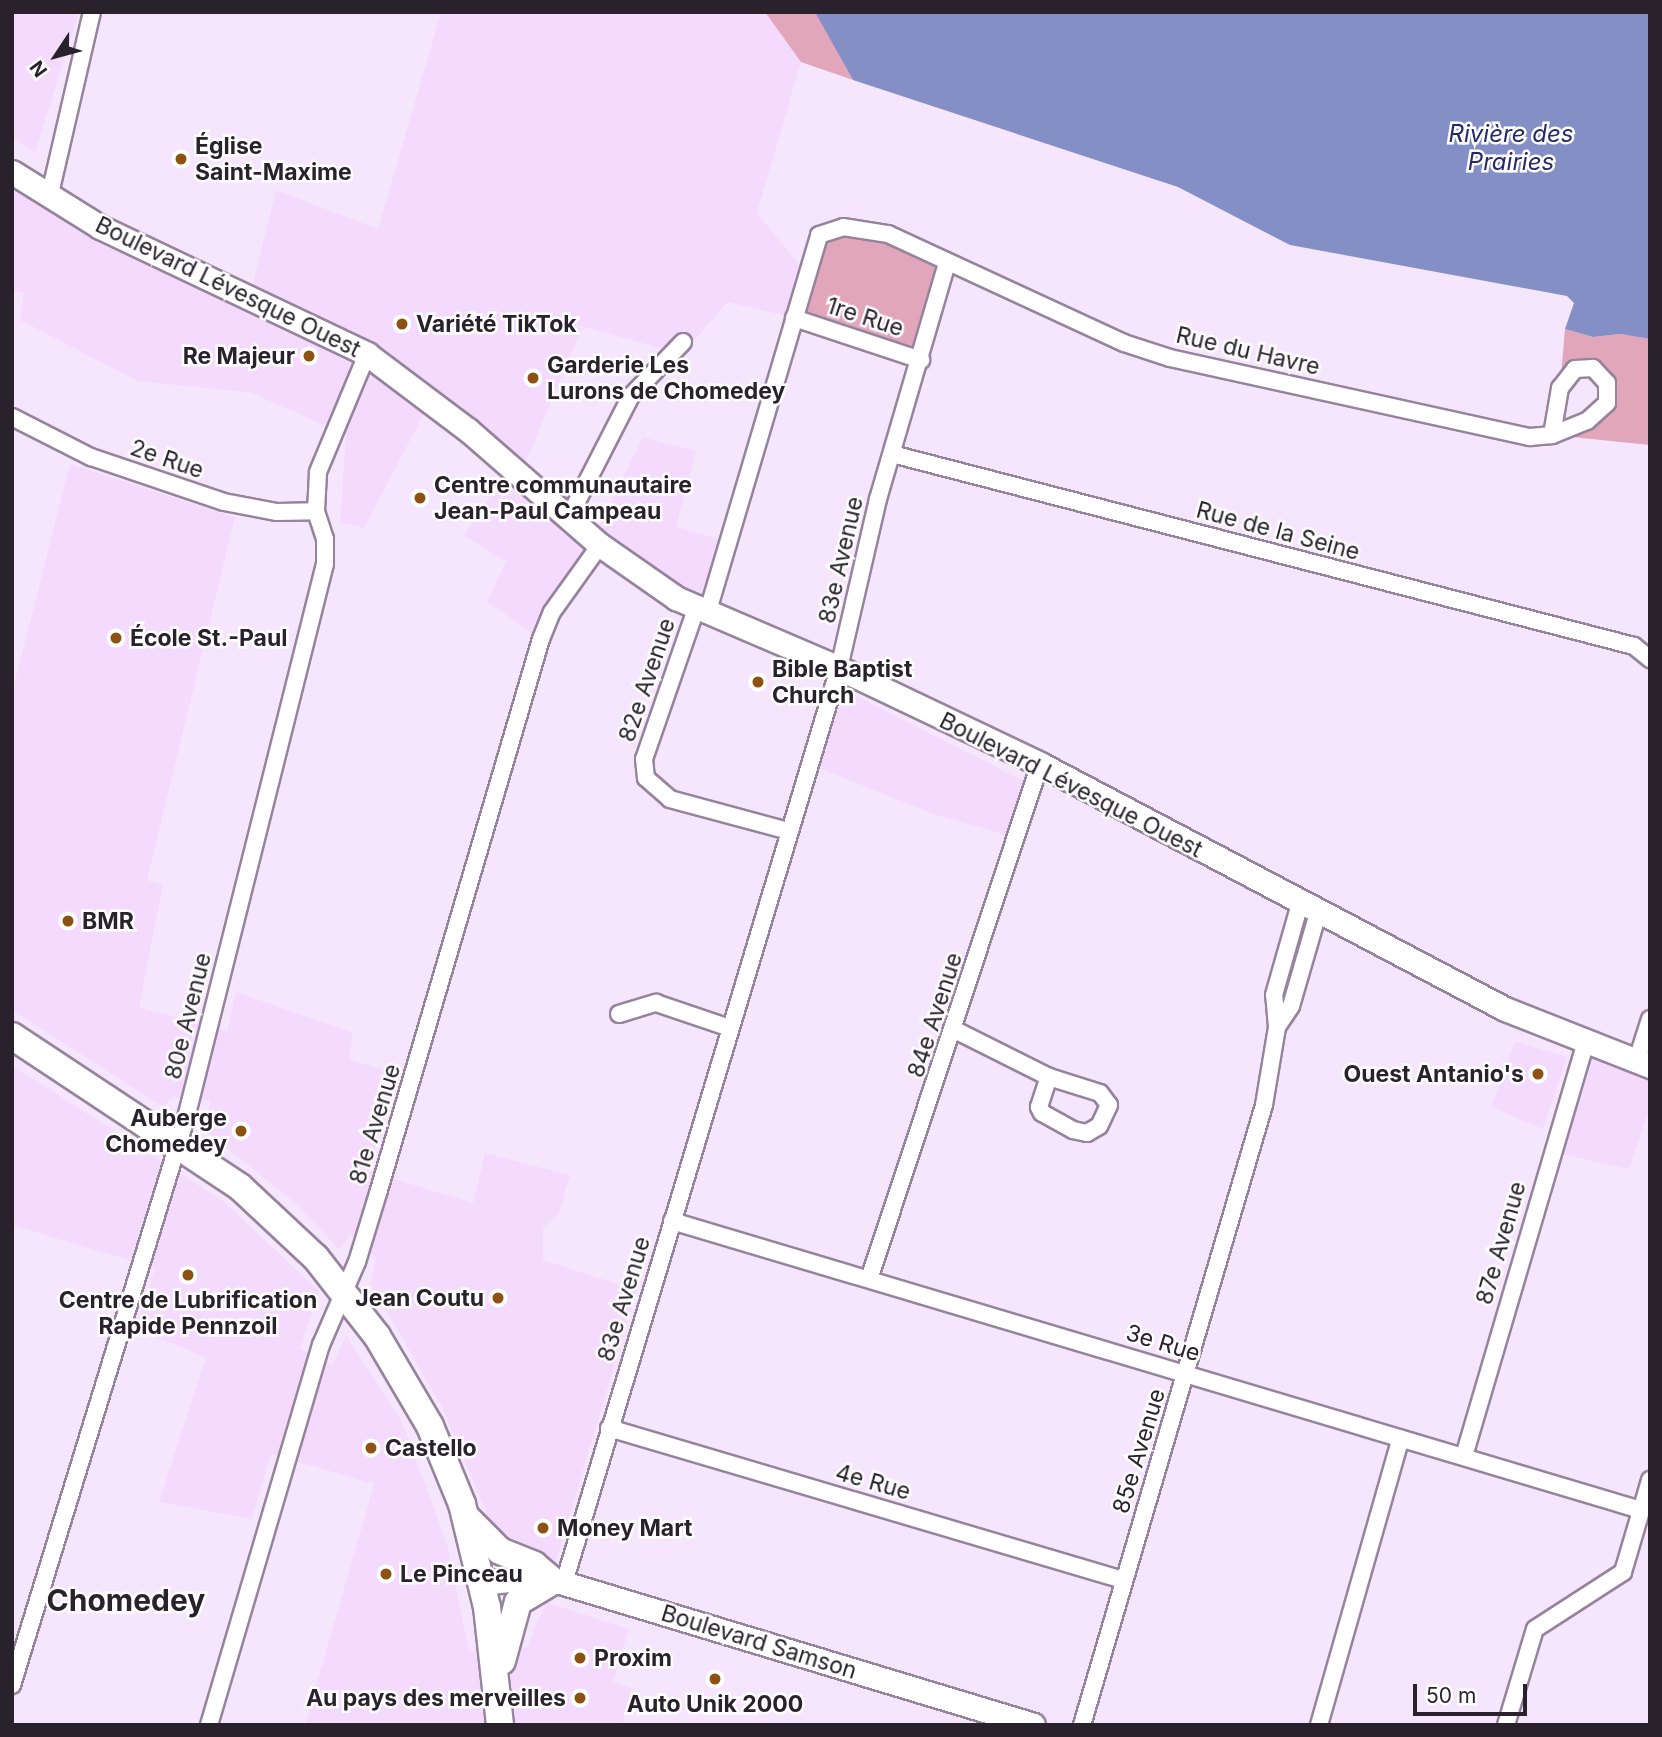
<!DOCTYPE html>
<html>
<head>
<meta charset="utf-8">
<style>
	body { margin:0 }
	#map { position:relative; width:1662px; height:1737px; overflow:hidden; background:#f6e6fd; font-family:Inter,sans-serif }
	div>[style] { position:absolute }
	.built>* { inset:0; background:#f4dbfe }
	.green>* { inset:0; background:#e1a6b9 }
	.water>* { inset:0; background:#848fc5 }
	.roads { filter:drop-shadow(2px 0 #96839d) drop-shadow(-2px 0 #96839d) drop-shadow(0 2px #96839d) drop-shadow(0 -2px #96839d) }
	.street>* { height:16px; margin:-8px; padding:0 8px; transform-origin:8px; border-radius:8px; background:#fff }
	.secondary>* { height:23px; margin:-11.5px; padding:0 11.5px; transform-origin:11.5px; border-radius:11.5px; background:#fff }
	.primary>* { height:26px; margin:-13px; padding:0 13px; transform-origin:13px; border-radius:13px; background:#fff }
	.dots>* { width:19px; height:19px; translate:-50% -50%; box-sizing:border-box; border:4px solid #fff; border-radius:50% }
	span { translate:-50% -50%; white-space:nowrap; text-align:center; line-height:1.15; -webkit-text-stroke:5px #fff; paint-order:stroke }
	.poi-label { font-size:23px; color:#29222c; font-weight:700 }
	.left { translate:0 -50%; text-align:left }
	.right { translate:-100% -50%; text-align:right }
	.street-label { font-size:23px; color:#29222c }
	.water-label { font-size:24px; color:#25296a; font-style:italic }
	.district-label { font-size:30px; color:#29222c; font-weight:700 }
	.frame { position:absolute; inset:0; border:14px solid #29222c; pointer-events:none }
	.north { position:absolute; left:21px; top:21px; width:70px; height:70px; -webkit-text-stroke:5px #fff; paint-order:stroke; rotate:234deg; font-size:19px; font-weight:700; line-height:28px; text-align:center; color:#29222c }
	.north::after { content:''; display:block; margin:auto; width:24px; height:32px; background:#29222c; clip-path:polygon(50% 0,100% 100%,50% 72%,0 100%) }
	.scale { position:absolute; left:1413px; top:1684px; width:114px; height:32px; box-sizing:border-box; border:4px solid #29222c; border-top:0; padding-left:9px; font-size:21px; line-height:24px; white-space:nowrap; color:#29222c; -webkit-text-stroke:5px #fff; paint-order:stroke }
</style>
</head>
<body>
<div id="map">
	<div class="built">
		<div style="clip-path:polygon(12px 12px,79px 12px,35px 153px,12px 136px)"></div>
		<div style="clip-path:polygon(441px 12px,765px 12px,801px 62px,757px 213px,807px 274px,794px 318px,728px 302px,682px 354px,563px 321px,582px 328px,523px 469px,427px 408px,364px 528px,340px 522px,346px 435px,252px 393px,138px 381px,20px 320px,24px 293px,12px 290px,12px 186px,100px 244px,251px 309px,254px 279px,276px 190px,378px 229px)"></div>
		<div style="clip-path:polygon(643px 437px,696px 451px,676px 527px,719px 539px,701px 603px,596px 532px)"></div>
		<div style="clip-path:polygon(70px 464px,235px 517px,147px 880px,163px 885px,139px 1007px,227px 1031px,236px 992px,353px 1033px,349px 1059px,397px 1074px,368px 1171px,473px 1203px,485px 1153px,570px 1175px,559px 1213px,543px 1228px,543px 1260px,637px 1290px,556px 1561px,519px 1550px,497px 1537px,442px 1407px,370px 1283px,376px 1258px,350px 1234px,339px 1250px,298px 1205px,204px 1130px,211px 1101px,173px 1097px,163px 1107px,12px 1010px,12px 693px)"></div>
		<div style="clip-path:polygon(502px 478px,596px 557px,541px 639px,487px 602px,506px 561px,464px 536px)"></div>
		<div style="clip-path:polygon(844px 690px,1024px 781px,1007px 835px,930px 813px,820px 768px)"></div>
		<div style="clip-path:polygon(1515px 1041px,1567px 1057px,1543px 1129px,1492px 1107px)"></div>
		<div style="clip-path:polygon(1585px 1044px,1650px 1066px,1650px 1107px,1629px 1169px,1550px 1152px)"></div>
		<div style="clip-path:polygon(12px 1065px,223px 1201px,319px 1291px,300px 1349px,333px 1365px,346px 1335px,402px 1422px,447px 1544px,469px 1651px,527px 1647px,546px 1602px,629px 1629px,613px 1682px,632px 1688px,622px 1725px,305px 1725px,374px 1484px,271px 1454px,252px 1519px,159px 1502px,206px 1357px,135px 1329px,155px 1268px,12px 1225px)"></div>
	</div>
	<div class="green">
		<div style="clip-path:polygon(765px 12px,816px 12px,853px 80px,801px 62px)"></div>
		<div style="clip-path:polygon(843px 227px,947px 263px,921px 360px,794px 318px,819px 235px)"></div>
		<div style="clip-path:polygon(1565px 329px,1593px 337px,1620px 334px,1650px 339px,1650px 445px,1552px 435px,1607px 403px,1593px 368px,1560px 388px)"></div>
	</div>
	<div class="water">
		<div style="clip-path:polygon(815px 12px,1650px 12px,1650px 339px,1620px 334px,1593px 337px,1565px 329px,1574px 303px,1567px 296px,1290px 245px,1178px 187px,853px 80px)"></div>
	</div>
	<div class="roads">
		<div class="street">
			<div style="left:49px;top:198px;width:191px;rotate:-77deg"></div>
			<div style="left:794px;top:318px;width:134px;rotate:18.3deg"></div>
			<div style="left:12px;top:417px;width:89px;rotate:26.9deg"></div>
			<div style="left:91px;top:457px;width:140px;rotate:18.7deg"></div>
			<div style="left:224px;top:502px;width:54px;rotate:10.7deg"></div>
			<div style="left:277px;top:512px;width:39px;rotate:-1deg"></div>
			<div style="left:892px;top:454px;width:766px;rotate:14.51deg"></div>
			<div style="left:1634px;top:646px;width:21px;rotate:39deg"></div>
			<div style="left:569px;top:517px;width:136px;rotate:-62.9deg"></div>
			<div style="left:631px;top:396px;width:75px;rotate:-46.1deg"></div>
			<div style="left:696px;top:609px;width:159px;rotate:109.1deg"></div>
			<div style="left:644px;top:759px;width:19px;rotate:84deg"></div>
			<div style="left:646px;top:778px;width:32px;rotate:41deg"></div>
			<div style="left:670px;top:799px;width:123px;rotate:15.1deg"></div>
			<div style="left:707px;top:614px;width:395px;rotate:-73.5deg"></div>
			<div style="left:819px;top:235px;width:25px;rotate:-18deg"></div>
			<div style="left:843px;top:227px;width:46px;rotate:8.8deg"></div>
			<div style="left:888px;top:234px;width:260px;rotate:24.8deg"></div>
			<div style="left:1124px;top:343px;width:48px;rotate:18.1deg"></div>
			<div style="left:1170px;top:358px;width:369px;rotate:12.4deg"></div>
			<div style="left:1530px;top:437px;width:22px;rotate:-5deg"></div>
			<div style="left:1552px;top:435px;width:38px;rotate:-22deg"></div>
			<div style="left:1587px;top:421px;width:27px;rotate:-42deg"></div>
			<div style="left:1607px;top:403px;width:20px;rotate:-90deg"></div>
			<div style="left:1607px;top:383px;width:21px;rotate:-133deg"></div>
			<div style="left:1593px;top:368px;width:18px;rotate:177deg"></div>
			<div style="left:1575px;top:369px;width:24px;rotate:128deg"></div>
			<div style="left:1560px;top:388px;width:48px;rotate:99.7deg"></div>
			<div style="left:619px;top:1014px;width:39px;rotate:-17deg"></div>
			<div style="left:656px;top:1003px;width:78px;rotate:18.7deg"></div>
			<div style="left:1277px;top:1027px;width:25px;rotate:-56deg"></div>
			<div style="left:1291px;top:1006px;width:97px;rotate:-73.8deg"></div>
			<div style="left:955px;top:1030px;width:105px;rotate:26.6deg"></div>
			<div style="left:1636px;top:1063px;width:46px;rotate:-72.3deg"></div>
			<div style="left:1049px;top:1077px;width:53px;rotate:17.4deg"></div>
			<div style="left:1100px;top:1093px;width:15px;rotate:53deg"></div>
			<div style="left:1109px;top:1105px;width:23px;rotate:115deg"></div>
			<div style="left:1099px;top:1126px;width:14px;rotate:150deg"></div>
			<div style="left:1087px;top:1133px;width:14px;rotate:-168deg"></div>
			<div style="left:1073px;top:1130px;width:35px;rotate:-151deg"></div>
			<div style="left:1042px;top:1113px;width:7px;rotate:-117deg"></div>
			<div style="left:1039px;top:1107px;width:32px;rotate:-72deg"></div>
			<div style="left:672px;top:1221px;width:1011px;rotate:16.61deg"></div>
			<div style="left:869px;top:1279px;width:543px;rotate:-71.63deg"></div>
			<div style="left:609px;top:1428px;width:536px;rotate:16.47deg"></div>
			<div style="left:1464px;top:1456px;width:429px;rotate:-73.6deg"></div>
			<div style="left:564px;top:1583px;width:955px;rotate:-73.27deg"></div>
			<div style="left:839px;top:668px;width:173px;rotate:-77deg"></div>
			<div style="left:878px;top:499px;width:246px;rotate:-73.7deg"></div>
			<div style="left:12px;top:1685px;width:593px;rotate:-72.94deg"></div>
			<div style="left:186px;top:1118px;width:571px;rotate:-75.92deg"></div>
			<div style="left:325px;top:564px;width:25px;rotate:-90deg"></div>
			<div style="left:325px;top:539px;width:29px;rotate:-108deg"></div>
			<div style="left:316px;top:511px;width:39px;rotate:-87deg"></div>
			<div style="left:318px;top:472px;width:128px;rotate:-67.4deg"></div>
			<div style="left:209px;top:1725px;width:396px;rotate:-73.6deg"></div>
			<div style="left:321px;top:1345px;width:90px;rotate:-66.6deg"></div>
			<div style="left:357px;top:1262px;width:75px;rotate:-73deg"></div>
			<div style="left:379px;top:1190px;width:574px;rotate:-73.62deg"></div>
			<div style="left:541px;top:639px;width:29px;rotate:-68deg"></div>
			<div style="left:552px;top:612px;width:82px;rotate:-54.4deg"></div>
			<div style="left:1082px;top:1725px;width:646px;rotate:-73.64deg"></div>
			<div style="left:1264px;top:1105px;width:79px;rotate:-80.5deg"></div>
			<div style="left:1277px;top:1027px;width:32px;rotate:-95deg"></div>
			<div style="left:1274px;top:995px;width:95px;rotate:-74.1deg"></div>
			<div style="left:1319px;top:1725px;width:298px;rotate:-74.1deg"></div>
			<div style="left:1506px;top:1725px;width:100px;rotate:-73.2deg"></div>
			<div style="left:1535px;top:1629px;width:105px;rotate:-32.9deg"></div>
			<div style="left:1623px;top:1572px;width:96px;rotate:-73.6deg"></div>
		</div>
		<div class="secondary">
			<div style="left:12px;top:172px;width:104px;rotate:32deg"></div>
			<div style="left:100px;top:227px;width:296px;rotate:25.4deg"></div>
			<div style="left:367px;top:354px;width:126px;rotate:37deg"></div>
			<div style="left:468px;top:430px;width:175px;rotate:41.1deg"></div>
			<div style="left:600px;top:545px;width:93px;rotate:34.9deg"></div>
			<div style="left:676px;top:598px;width:177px;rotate:23.2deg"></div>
			<div style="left:839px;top:668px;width:223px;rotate:25.5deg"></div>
			<div style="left:1040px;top:764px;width:526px;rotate:27.78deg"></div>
			<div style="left:1505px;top:1009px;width:156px;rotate:21.5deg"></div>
			<div style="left:482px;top:1583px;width:45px;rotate:-6.3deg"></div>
			<div style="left:527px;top:1578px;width:30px;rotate:6deg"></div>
			<div style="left:557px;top:1581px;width:497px;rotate:16.8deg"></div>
		</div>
		<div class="primary">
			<div style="left:12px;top:1036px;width:273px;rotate:33.5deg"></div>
			<div style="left:240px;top:1187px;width:104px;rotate:43.1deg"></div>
			<div style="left:316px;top:1258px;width:99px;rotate:52deg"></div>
			<div style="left:377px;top:1336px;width:104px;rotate:59.5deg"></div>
			<div style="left:430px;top:1426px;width:84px;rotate:67.7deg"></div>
			<div style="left:462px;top:1504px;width:106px;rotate:76.4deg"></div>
			<div style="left:487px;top:1607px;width:119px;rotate:83.7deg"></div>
			<div style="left:468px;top:1519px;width:45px;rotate:45deg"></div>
			<div style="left:500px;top:1551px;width:37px;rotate:22deg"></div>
			<div style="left:534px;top:1565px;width:25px;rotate:40deg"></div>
			<div style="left:553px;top:1581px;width:41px;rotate:149deg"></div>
			<div style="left:518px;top:1602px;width:61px;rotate:105.2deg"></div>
		</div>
	</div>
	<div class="dots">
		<div style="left:181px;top:159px;background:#8d5111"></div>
		<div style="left:402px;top:324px;background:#8d5111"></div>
		<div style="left:309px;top:356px;background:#8d5111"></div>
		<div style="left:533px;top:378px;background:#8d5111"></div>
		<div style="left:420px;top:498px;background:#8d5111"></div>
		<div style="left:116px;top:638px;background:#8d5111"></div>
		<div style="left:758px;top:682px;background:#8d5111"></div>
		<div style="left:68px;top:921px;background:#8d5111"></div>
		<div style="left:1538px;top:1074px;background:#8d5111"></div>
		<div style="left:241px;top:1131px;background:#8d5111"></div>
		<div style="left:188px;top:1275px;background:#8d5111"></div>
		<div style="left:498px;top:1298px;background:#8d5111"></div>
		<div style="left:371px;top:1448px;background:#8d5111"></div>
		<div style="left:543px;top:1528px;background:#8d5111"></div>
		<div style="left:386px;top:1574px;background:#8d5111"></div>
		<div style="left:580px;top:1658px;background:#8d5111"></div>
		<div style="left:715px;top:1679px;background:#8d5111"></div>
		<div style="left:580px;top:1698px;background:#8d5111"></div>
	</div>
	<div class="poi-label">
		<span class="left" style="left:195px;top:159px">Église<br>Saint-Maxime</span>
		<span class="left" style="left:416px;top:324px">Variété TikTok</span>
		<span class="right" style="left:295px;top:356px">Re Majeur</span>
		<span class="left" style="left:547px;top:378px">Garderie Les<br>Lurons de Chomedey</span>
		<span class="left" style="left:434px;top:498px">Centre communautaire<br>Jean-Paul Campeau</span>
		<span class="left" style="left:130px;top:638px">École St.-Paul</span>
		<span class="left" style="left:772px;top:682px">Bible Baptist<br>Church</span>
		<span class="left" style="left:82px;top:921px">BMR</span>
		<span class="right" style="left:1524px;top:1074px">Ouest Antanio's</span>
		<span class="right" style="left:227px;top:1131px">Auberge<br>Chomedey</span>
		<span class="right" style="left:484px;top:1298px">Jean Coutu</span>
		<span style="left:188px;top:1313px">Centre de Lubrification<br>Rapide Pennzoil</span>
		<span class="left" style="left:385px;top:1448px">Castello</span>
		<span class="left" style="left:557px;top:1528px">Money Mart</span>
		<span class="left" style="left:400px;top:1574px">Le Pinceau</span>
		<span class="left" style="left:594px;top:1658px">Proxim</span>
		<span class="right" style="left:566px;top:1698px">Au pays des merveilles</span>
		<span style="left:715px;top:1704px">Auto Unik 2000</span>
	</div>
	<div class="street-label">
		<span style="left:228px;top:287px;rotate:26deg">Boulevard Lévesque Ouest</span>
		<span style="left:865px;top:317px;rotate:18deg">1re Rue</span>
		<span style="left:1248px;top:351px;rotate:13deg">Rue du Havre</span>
		<span style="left:167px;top:459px;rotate:19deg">2e Rue</span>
		<span style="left:1278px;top:531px;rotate:15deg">Rue de la Seine</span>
		<span style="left:841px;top:560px;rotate:-77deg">83e Avenue</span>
		<span style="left:647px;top:680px;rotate:-71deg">82e Avenue</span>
		<span style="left:1071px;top:785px;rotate:27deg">Boulevard Lévesque Ouest</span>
		<span style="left:935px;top:1015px;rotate:-72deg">84e Avenue</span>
		<span style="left:188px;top:1016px;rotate:-76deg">80e Avenue</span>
		<span style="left:375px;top:1124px;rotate:-73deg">81e Avenue</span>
		<span style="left:1501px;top:1243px;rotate:-74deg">87e Avenue</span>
		<span style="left:624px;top:1299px;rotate:-73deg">83e Avenue</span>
		<span style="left:1163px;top:1343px;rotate:17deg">3e Rue</span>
		<span style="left:1139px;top:1451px;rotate:-73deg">85e Avenue</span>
		<span style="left:873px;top:1482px;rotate:16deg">4e Rue</span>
		<span style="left:759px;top:1642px;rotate:17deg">Boulevard Samson</span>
	</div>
	<div class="water-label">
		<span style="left:1511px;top:148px">Rivière des<br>Prairies</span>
	</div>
	<div class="district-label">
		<span style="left:126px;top:1600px">Chomedey</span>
	</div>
	<div class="frame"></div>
	<div class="north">N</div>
	<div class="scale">50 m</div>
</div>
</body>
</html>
